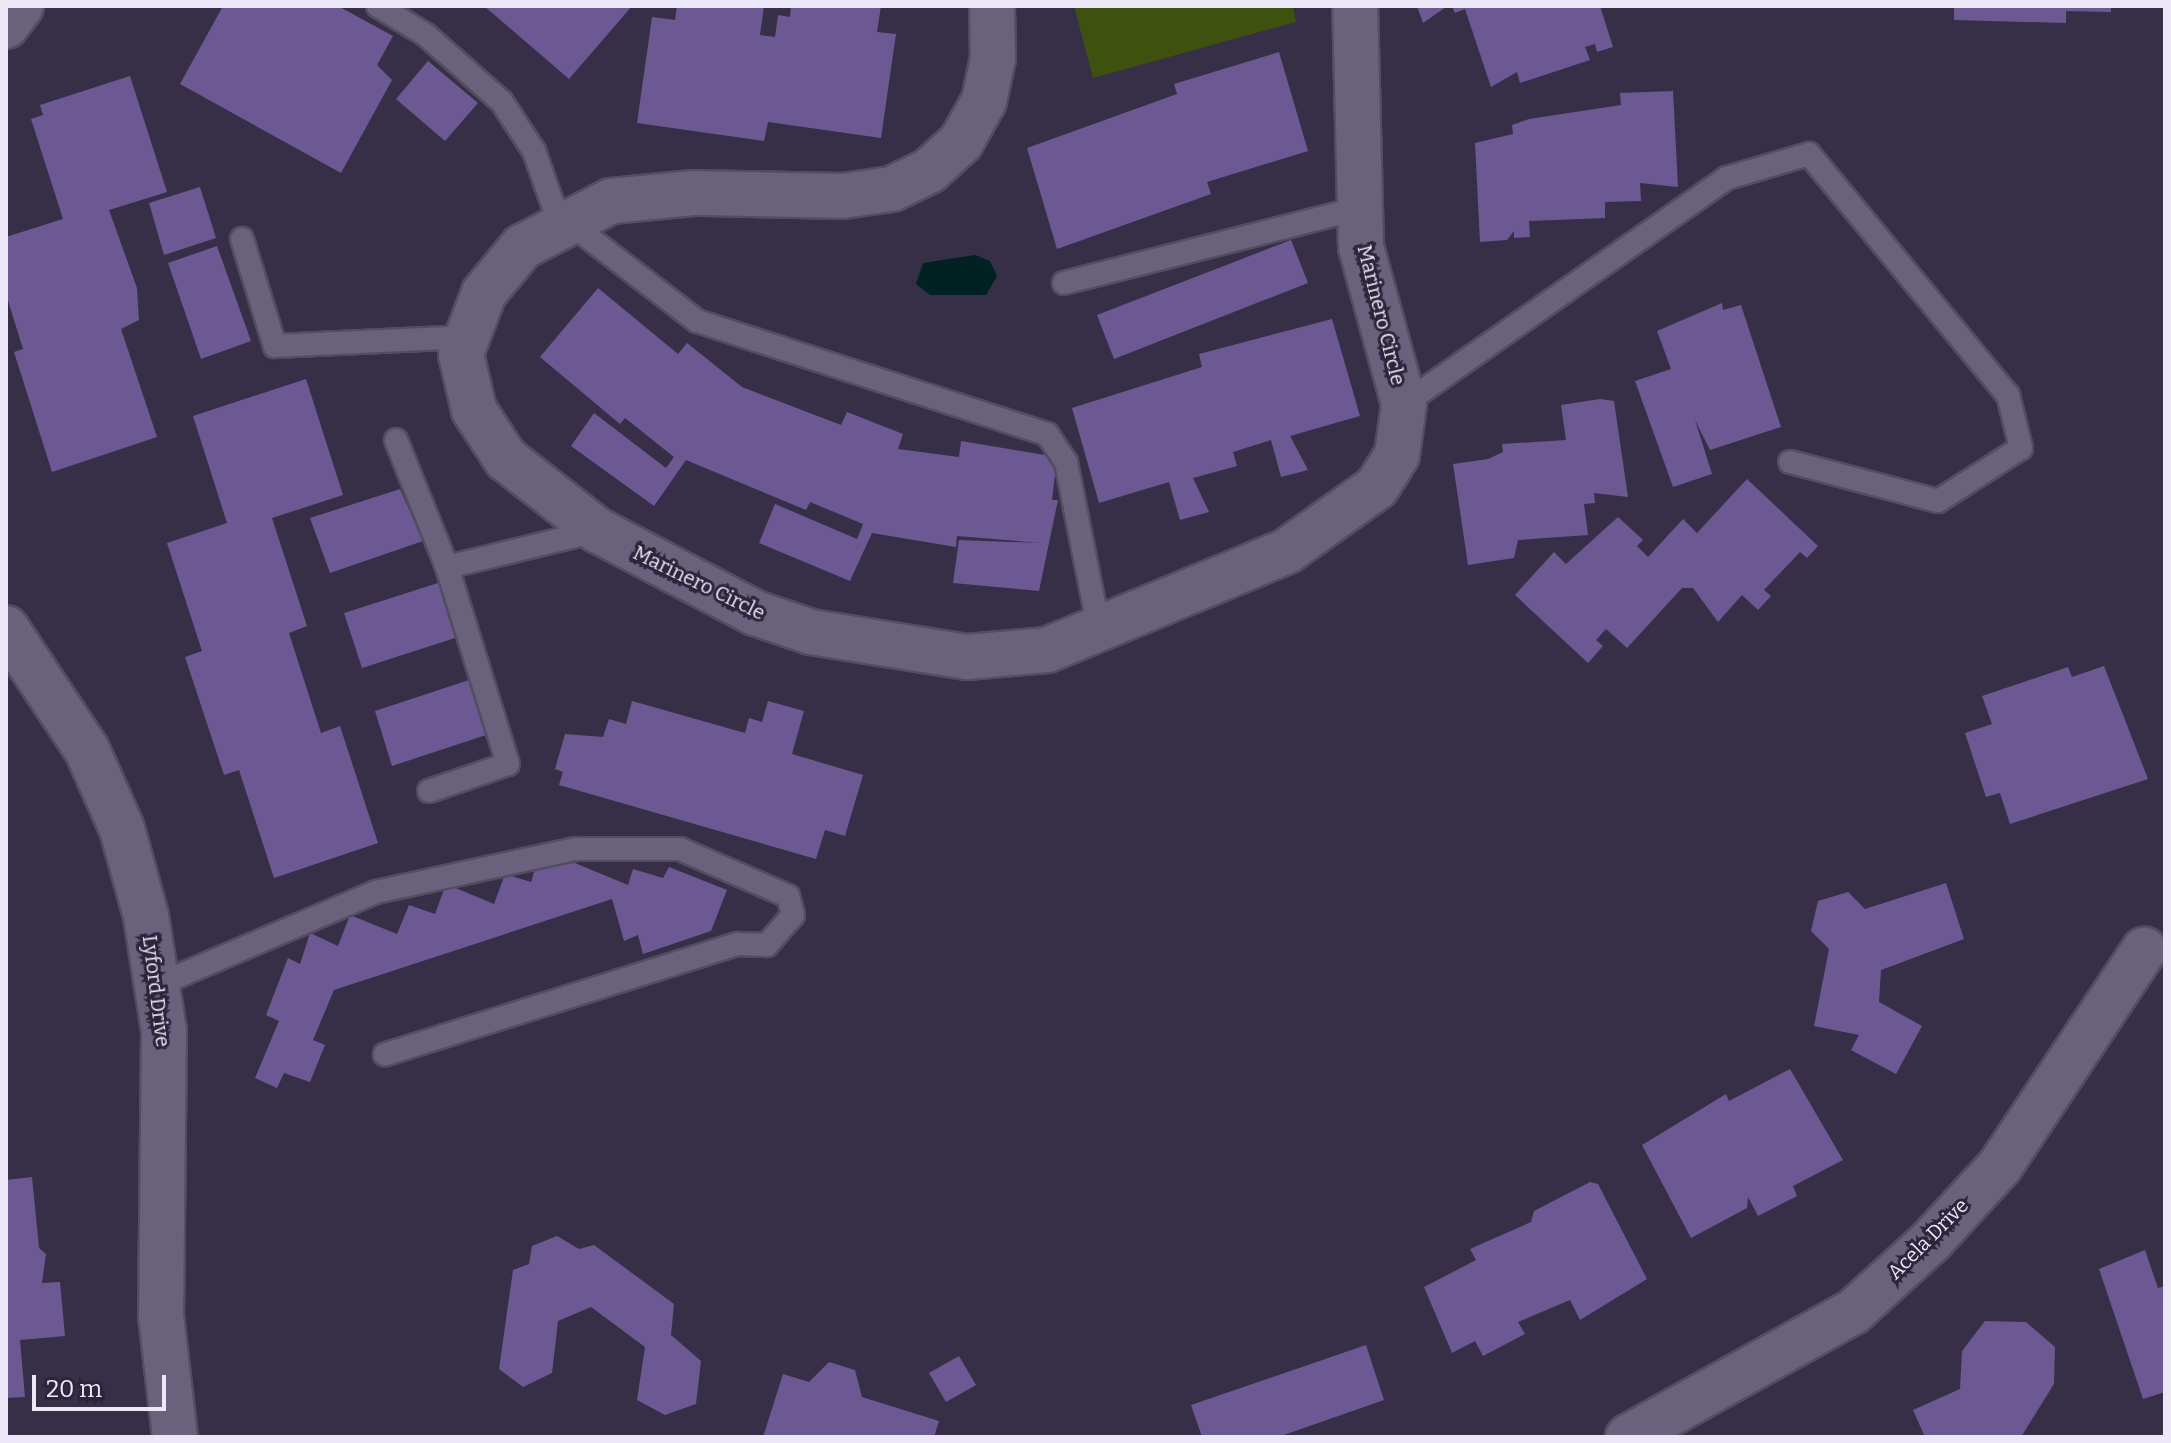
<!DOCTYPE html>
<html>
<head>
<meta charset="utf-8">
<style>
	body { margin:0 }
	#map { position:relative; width:2171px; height:1443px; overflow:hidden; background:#362f47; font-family:Bitter,serif }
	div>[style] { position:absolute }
	.green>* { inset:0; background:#3e510e }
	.water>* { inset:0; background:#012123 }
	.building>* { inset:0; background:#6c5993 }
	.roads { filter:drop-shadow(2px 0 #544d61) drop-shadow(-2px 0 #544d61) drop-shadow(0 2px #544d61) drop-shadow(0 -2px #544d61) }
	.lane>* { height:22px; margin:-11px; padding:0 11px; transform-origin:11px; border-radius:11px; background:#6a627c }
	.street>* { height:44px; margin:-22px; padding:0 22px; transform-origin:22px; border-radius:22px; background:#6a627c }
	span { translate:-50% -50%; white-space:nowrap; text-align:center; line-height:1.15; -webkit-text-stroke:6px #2c253c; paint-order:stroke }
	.street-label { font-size:20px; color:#ece8f7 }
	.frame { position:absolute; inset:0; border:8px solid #ece8f7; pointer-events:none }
	.scale { position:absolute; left:32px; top:1375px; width:134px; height:36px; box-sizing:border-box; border:4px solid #ece8f7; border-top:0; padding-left:10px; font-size:24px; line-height:28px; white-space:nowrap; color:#ece8f7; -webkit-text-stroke:6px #2c253c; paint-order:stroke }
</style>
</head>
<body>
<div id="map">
	<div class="green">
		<div style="clip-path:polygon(1074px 6px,1293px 6px,1296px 22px,1093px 78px)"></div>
	</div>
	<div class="water">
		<div style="clip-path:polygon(975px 255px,990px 261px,997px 276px,986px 295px,930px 295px,916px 284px,923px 263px)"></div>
	</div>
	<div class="building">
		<div style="clip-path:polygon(223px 6px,338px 6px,393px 36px,377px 65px,392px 80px,341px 173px,180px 84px)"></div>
		<div style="clip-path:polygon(484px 6px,632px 6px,569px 79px)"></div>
		<div style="clip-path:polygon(677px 6px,764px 6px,760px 35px,775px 37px,778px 15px,790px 17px,791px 6px,881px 6px,877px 32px,896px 34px,881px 138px,768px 122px,764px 141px,637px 123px,652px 17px,675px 20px)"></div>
		<div style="clip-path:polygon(1417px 6px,1445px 6px,1446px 7px,1423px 23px)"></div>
		<div style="clip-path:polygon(1452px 6px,1600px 6px,1613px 47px,1597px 52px,1595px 44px,1585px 47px,1590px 60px,1520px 83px,1517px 72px,1491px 87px,1465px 9px,1455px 13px)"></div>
		<div style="clip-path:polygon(1954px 6px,2111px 6px,2111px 12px,2066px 11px,2066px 23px,1954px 20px)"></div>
		<div style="clip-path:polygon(1279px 52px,1308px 151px,1207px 182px,1211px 194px,1057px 249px,1027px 148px,1177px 94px,1174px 84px)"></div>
		<div style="clip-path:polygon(428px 61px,478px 103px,445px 141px,396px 99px)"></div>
		<div style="clip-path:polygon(130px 76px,167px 192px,109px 210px,137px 288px,139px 320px,121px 329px,157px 437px,52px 472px,14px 352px,23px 349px,6px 294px,6px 237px,63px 219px,31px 119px,43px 115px,40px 105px)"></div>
		<div style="clip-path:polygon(1673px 91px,1678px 187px,1640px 183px,1641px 201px,1605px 202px,1605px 218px,1529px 221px,1530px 237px,1514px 238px,1514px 231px,1507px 240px,1480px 242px,1475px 143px,1513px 134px,1512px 125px,1529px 119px,1621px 105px,1620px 93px)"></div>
		<div style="clip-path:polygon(200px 187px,216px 238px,164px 255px,149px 203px)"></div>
		<div style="clip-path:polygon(1291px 240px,1308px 283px,1114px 359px,1097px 315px)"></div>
		<div style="clip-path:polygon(217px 246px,251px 341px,201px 359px,168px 263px)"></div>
		<div style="clip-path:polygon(598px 288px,678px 354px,687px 343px,742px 387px,841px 425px,847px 412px,903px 434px,898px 449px,959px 457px,961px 441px,1057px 457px,1052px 500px,1058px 500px,1039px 591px,953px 583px,959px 540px,1041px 543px,957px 536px,956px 547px,872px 533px,850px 581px,759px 543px,775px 504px,857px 539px,863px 524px,810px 502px,806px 510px,686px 460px,654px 506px,571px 446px,594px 413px,666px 468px,674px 457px,625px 418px,620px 424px,540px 357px)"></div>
		<div style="clip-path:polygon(1722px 303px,1723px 310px,1741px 305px,1781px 427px,1710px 450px,1695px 420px,1712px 474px,1673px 487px,1635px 381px,1671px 369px,1657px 331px)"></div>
		<div style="clip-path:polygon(1332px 319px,1360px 416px,1290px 436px,1308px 470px,1281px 477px,1271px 440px,1233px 452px,1237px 466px,1193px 478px,1209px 512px,1180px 520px,1169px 482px,1099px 503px,1072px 408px,1202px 367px,1199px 354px)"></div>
		<div style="clip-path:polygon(306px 379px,343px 495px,272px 518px,307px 626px,289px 633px,321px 733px,340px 726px,378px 843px,274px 878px,239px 770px,224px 775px,185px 657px,202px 651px,167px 543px,227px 523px,193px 416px)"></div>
		<div style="clip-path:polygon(1600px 399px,1614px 401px,1628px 497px,1594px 493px,1595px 503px,1584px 504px,1588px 535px,1518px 540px,1514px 558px,1468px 565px,1453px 464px,1488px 459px,1503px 452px,1502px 444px,1566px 440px,1561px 405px)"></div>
		<div style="clip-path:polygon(1747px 479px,1818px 546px,1807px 558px,1800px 552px,1764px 590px,1771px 596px,1758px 610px,1742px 595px,1718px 622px,1693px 588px,1682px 588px,1627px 648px,1606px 629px,1596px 640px,1603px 646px,1588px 663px,1515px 595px,1554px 552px,1566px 564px,1618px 517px,1643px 540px,1637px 546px,1648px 557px,1683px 519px,1697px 533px)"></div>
		<div style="clip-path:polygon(400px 489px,423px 541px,330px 573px,310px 518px)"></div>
		<div style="clip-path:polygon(438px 583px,455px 638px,362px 668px,344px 613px)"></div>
		<div style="clip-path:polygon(2104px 666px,2148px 779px,2010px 824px,2000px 793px,1986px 797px,1965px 733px,1992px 724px,1982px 696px,2068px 667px,2072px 677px)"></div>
		<div style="clip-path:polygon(469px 680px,486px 735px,392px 766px,375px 711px)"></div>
		<div style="clip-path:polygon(632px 701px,745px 733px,749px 718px,762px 722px,768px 701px,804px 711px,792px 754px,863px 775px,845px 836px,825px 830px,816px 859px,559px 785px,563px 772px,555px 769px,565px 734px,603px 737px,609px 719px,626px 724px)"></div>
		<div style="clip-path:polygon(541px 849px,628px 885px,633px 869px,663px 878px,669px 867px,727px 890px,711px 931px,643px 954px,638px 935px,624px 941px,612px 899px,334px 990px,313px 1040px,325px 1045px,310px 1082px,284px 1073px,277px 1088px,255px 1078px,279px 1021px,266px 1015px,288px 958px,300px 964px,310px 933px,338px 946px,350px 915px,397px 934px,409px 905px,435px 914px,446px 884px,494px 904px,505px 874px,531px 882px)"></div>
		<div style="clip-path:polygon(1946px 883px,1964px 939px,1881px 970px,1879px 1002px,1922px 1026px,1896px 1074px,1851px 1050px,1859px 1035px,1814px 1026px,1829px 949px,1811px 931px,1818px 901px,1848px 892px,1865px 909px)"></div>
		<div style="clip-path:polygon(1790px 1069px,1843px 1160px,1793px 1186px,1797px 1196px,1758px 1216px,1748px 1197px,1747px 1208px,1691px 1238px,1642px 1145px,1726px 1094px,1729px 1101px)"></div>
		<div style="clip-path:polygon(32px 1177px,39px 1248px,46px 1254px,42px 1283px,60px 1282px,65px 1336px,20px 1340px,25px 1397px,6px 1398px,6px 1180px)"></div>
		<div style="clip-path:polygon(1590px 1182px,1598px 1184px,1647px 1279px,1580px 1320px,1570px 1300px,1518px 1322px,1525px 1334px,1483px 1356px,1475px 1341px,1452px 1353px,1424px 1287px,1476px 1260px,1470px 1249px,1531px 1222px,1534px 1211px)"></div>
		<div style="clip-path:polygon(557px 1236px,579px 1249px,594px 1245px,674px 1304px,671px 1335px,701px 1361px,696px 1404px,665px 1415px,637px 1400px,645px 1347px,591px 1307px,558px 1321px,552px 1373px,523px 1387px,499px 1369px,513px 1270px,529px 1264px,532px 1246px)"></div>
		<div style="clip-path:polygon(2145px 1250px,2158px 1288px,2165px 1286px,2165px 1392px,2143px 1399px,2099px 1269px)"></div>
		<div style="clip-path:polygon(1985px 1321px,2026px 1322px,2055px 1347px,2054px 1384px,2021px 1437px,1925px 1437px,1913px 1410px,1960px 1389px,1962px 1351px)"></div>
		<div style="clip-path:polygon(1366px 1345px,1384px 1400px,1278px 1437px,1202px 1437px,1191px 1405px)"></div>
		<div style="clip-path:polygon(959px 1356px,976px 1385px,946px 1402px,929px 1373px)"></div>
		<div style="clip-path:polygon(829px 1362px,855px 1370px,862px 1397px,939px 1421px,934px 1437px,763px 1437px,783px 1374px,809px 1382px)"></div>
	</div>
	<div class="roads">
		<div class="lane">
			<div style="left:378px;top:6px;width:56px;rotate:31.1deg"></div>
			<div style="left:426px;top:35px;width:101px;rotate:41.4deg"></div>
			<div style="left:502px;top:102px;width:59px;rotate:56.9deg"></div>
			<div style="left:534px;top:151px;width:78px;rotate:70.6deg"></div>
			<div style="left:567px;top:221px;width:164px;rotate:37.6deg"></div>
			<div style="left:697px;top:321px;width:368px;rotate:17.9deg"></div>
			<div style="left:1047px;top:434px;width:34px;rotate:56deg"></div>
			<div style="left:1066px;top:462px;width:169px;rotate:78.8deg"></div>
			<div style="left:242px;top:239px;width:112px;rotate:72.9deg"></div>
			<div style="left:275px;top:346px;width:192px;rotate:-2.7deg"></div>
			<div style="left:1064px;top:283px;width:306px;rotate:-14.2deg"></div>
			<div style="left:1404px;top:404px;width:394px;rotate:-35deg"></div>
			<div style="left:1727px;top:178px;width:85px;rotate:-16.3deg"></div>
			<div style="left:1809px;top:154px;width:313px;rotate:50.5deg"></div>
			<div style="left:2008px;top:395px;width:55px;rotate:76.2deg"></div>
			<div style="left:2021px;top:448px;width:98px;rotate:147.4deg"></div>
			<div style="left:1938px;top:501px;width:153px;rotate:-165.2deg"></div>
			<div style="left:396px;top:440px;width:137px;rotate:68.1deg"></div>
			<div style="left:429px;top:791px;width:83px;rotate:-18.9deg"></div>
			<div style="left:508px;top:764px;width:206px;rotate:-107.2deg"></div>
			<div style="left:447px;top:567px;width:153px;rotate:-13.6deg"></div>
			<div style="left:157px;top:985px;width:238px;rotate:-23deg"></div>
			<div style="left:376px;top:892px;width:204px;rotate:-12.2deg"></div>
			<div style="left:575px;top:849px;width:105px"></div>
			<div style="left:680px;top:849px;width:118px;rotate:23.5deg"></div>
			<div style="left:788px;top:896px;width:20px;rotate:75deg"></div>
			<div style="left:793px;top:915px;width:40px;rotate:131deg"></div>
			<div style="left:767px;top:945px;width:30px;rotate:-178deg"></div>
			<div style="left:737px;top:944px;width:369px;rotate:162.6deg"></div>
		</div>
		<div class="street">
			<div style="left:992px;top:6px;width:52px;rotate:88.9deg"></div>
			<div style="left:993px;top:58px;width:44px;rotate:101.8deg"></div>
			<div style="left:984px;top:101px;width:47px;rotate:119.3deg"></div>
			<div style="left:961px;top:142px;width:43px;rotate:137.8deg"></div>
			<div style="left:929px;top:171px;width:41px;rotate:154.1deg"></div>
			<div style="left:892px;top:189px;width:50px;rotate:172deg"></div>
			<div style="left:842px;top:196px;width:149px;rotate:-178.8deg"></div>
			<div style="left:693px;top:193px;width:82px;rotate:174.4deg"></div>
			<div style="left:611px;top:201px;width:100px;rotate:152.7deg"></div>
			<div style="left:522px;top:247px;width:60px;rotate:129.6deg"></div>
			<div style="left:484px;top:293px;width:65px;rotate:110.7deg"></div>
			<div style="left:461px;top:354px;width:57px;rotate:76.9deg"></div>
			<div style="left:474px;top:410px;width:59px;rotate:56.9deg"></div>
			<div style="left:506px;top:459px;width:115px;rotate:38deg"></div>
			<div style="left:597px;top:530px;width:178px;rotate:27.7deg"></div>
			<div style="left:755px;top:613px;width:59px;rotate:18.7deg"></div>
			<div style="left:811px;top:632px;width:158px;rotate:9.1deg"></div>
			<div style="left:967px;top:657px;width:80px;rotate:-5deg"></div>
			<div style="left:1047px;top:650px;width:260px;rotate:-22.4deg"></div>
			<div style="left:1287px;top:551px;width:110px;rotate:-35.4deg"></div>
			<div style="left:1377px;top:487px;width:38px;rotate:-58deg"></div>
			<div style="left:1397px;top:455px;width:51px;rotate:-82.2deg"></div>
			<div style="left:1404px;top:404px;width:163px;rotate:-105.3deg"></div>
			<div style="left:1361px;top:247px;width:241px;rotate:-91.4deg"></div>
			<div style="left:6px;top:26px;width:25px;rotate:-53deg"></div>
			<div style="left:6px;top:628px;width:146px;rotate:56.4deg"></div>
			<div style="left:87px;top:750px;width:86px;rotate:66.1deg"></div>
			<div style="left:122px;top:829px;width:90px;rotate:74.6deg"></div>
			<div style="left:146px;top:916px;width:116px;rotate:81.1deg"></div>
			<div style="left:164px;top:1031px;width:285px;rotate:90.6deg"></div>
			<div style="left:161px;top:1316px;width:122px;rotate:83.4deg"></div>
			<div style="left:1628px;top:1437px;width:257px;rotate:-29.1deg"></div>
			<div style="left:1853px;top:1312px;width:107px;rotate:-42.3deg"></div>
			<div style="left:1932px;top:1240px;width:100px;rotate:-47.4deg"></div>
			<div style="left:2000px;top:1166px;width:260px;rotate:-56.3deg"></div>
		</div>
	</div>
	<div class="street-label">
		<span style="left:1381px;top:315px;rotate:76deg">Marinero Circle</span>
		<span style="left:699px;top:583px;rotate:26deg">Marinero Circle</span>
		<span style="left:156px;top:991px;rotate:83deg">Lyford Drive</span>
		<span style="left:1928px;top:1239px;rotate:-45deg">Acela Drive</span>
	</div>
	<div class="frame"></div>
	<div class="scale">20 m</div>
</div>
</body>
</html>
